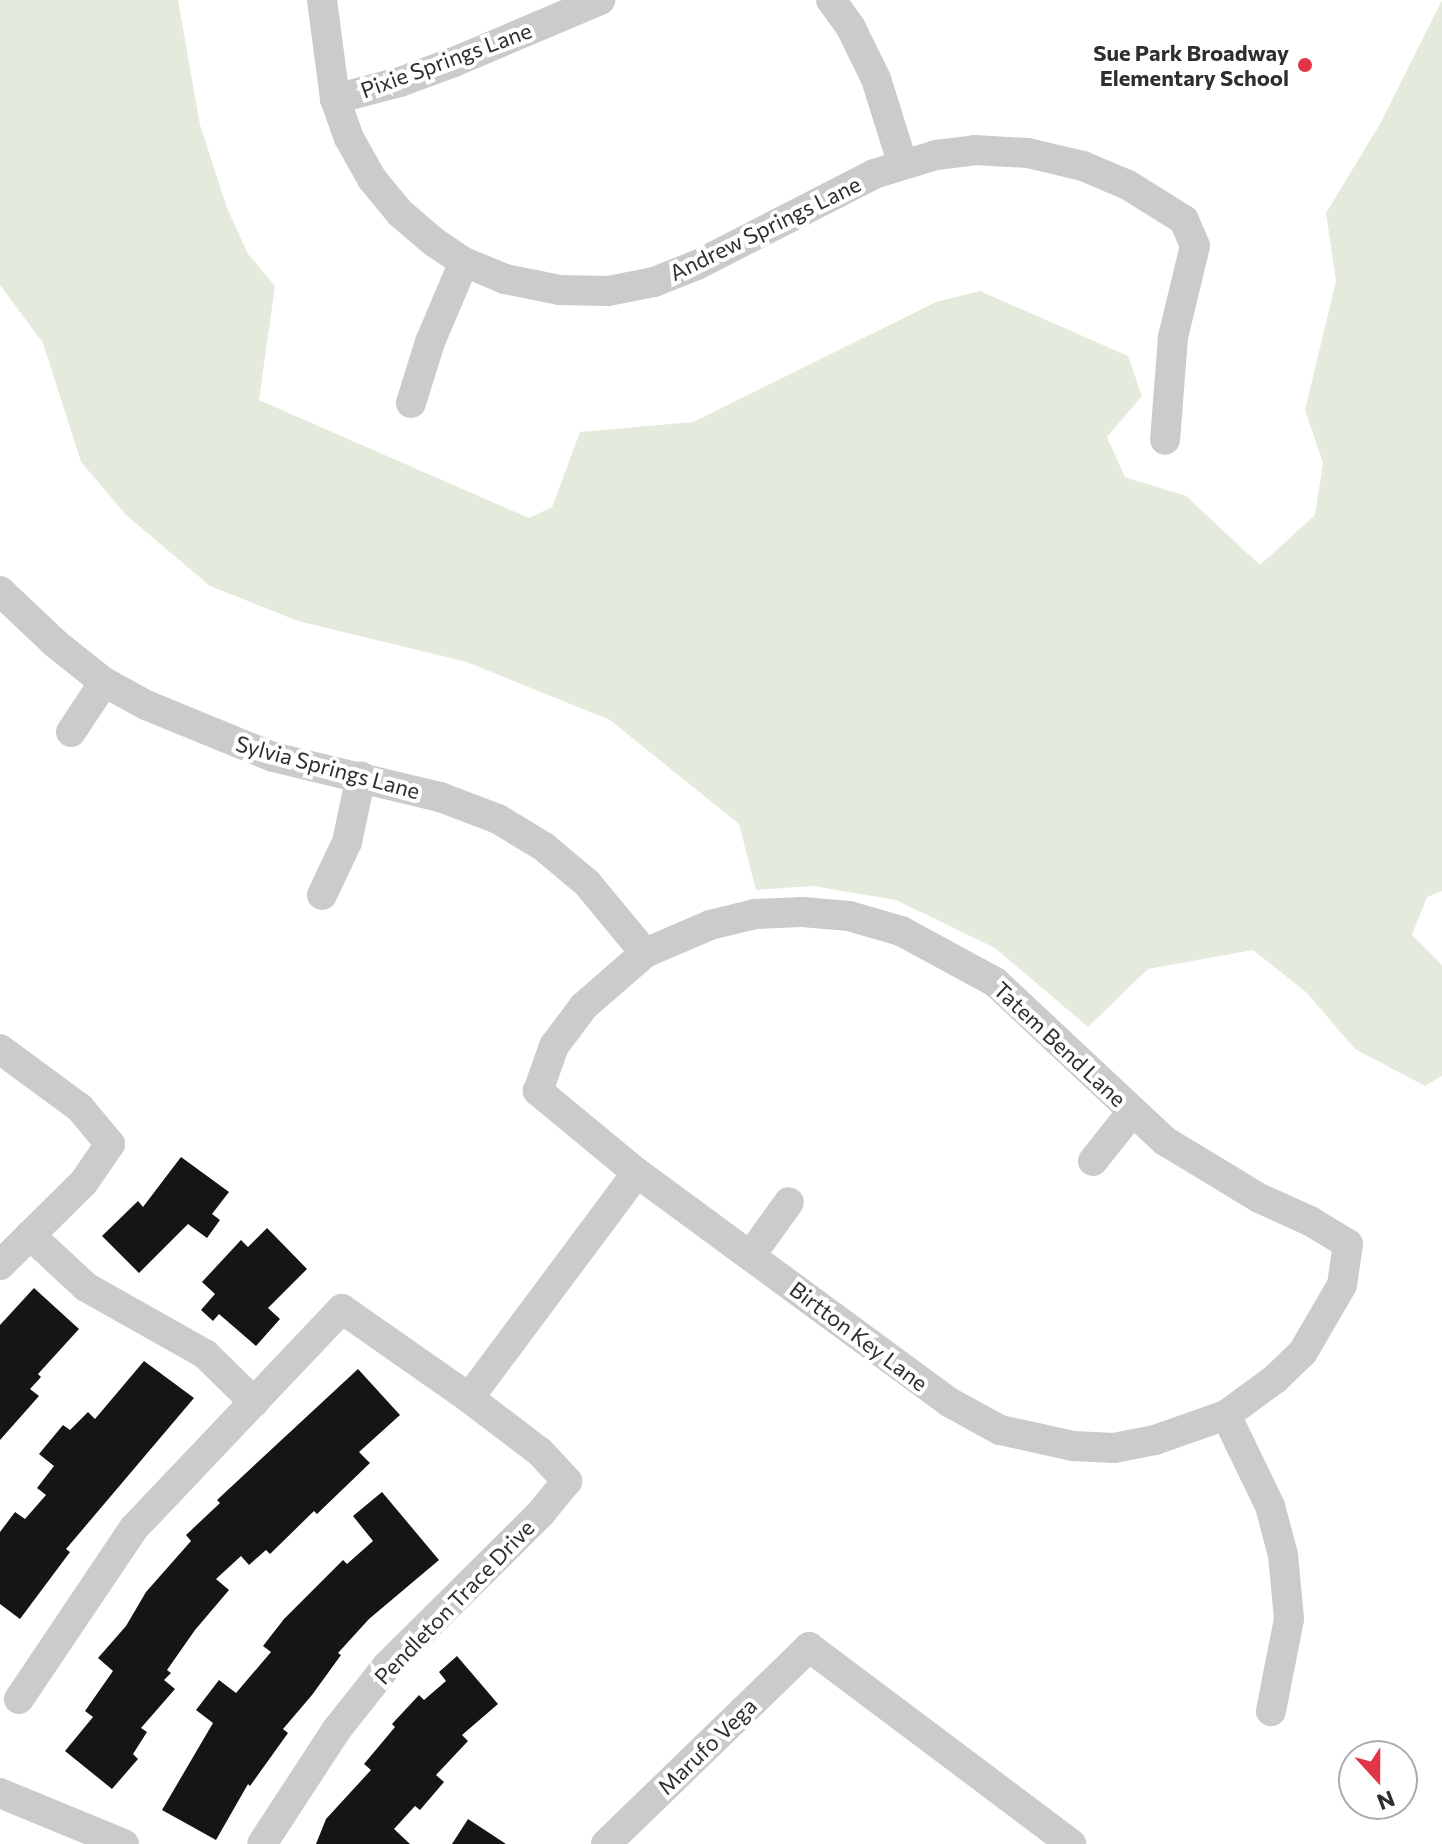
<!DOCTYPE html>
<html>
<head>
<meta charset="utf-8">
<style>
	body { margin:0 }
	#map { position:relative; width:1442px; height:1844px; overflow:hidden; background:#fff; font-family:Commissioner,sans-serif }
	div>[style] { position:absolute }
	.green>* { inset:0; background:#e5ebdc }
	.building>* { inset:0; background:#151515 }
	.minor>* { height:30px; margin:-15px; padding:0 15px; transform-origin:15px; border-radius:15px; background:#cbcbcb }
	.dots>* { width:22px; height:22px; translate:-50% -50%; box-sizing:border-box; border:4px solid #fff; border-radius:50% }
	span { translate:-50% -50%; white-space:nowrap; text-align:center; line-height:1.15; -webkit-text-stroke:8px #fff; paint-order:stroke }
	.poi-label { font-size:22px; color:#2e2e2e; font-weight:700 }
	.right { translate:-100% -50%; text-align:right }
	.street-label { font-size:22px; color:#2e2e2e }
	.north { position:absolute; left:1338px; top:1740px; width:80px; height:80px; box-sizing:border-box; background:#fff; border:2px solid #ababab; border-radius:50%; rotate:159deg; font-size:22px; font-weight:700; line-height:32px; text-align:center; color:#2e2e2e }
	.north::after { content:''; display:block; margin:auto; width:28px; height:36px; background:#e23447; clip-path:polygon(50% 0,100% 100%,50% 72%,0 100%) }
</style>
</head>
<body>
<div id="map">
	<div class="green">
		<div style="clip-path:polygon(0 0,178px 0,200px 125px,227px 208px,248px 254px,275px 286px,259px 400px,529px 518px,552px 507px,580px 432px,693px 422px,936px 302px,980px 291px,1128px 356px,1142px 396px,1107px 437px,1125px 477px,1186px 496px,1260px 565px,1315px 515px,1323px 463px,1305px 410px,1336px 281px,1326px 213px,1380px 124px,1442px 0,1442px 891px,1427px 897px,1412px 935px,1442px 965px,1442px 1076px,1425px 1086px,1355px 1049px,1306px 992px,1253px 950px,1148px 969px,1088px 1027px,995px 948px,896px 900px,813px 886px,756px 890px,739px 824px,610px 720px,467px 662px,298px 621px,210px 586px,126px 515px,81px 462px,43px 343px,0 285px)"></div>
	</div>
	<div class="building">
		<div style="clip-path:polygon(181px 1157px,229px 1192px,212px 1214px,220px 1220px,207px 1238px,188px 1224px,139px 1273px,102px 1236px,138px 1201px,143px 1207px)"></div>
		<div style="clip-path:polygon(267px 1228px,307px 1269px,268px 1308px,280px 1319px,256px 1346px,219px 1314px,213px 1321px,201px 1310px,215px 1294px,202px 1282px,241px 1240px,248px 1247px)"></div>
		<div style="clip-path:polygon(34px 1288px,79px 1329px,38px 1374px,41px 1377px,30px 1389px,39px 1396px,0 1440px,0 1325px)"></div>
		<div style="clip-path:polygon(144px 1361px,194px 1398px,66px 1549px,70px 1552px,20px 1619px,0 1604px,0 1532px,15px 1512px,25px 1519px,46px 1495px,37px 1488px,54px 1466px,39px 1454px,63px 1425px,70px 1430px,88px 1412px,95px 1419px)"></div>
		<div style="clip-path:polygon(358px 1369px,400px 1415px,359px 1452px,370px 1463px,317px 1514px,314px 1511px,270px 1554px,266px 1550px,249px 1565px,241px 1556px,216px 1579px,229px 1590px,195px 1630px,167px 1670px,171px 1673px,164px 1680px,175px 1689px,141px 1728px,147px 1732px,133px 1754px,138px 1759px,112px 1789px,65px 1751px,93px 1717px,85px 1711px,113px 1671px,98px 1658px,126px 1626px,146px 1592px,191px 1541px,186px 1535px,220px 1503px,217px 1500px)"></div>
		<div style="clip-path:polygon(382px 1492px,439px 1560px,369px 1619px,338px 1653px,341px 1655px,312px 1695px,283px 1729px,288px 1733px,250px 1786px,248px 1784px,216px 1840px,162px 1810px,213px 1723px,196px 1710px,219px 1680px,236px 1693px,271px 1652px,263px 1646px,284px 1619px,343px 1560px,347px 1564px,373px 1541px,353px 1516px)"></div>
		<div style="clip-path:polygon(457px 1656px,498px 1704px,462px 1735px,468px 1741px,436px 1775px,444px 1782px,420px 1810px,415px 1806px,394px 1829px,410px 1844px,316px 1844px,326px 1819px,371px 1770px,364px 1764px,395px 1727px,392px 1724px,419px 1695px,424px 1700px,446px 1681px,439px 1672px)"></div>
		<div style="clip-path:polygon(468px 1819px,506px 1844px,452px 1844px)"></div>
	</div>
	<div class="minor">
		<div style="left:322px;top:0;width:100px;rotate:82.5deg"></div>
		<div style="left:335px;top:99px;width:41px;rotate:70.3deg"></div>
		<div style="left:349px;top:138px;width:47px;rotate:60.7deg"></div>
		<div style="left:372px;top:179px;width:44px;rotate:50.5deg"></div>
		<div style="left:400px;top:213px;width:45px;rotate:40.5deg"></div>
		<div style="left:434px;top:242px;width:36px;rotate:34deg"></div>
		<div style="left:464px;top:262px;width:44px;rotate:22.5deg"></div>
		<div style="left:505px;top:279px;width:56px;rotate:11.3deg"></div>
		<div style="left:560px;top:290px;width:48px;rotate:1.2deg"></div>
		<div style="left:608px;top:291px;width:47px;rotate:-11.1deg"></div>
		<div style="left:654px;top:282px;width:46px;rotate:-21.6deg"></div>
		<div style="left:697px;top:265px;width:199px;rotate:-27.2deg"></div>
		<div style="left:874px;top:174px;width:65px;rotate:-17deg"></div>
		<div style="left:936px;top:155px;width:38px;rotate:-7deg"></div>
		<div style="left:974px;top:150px;width:54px;rotate:3.2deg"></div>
		<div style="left:1028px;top:153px;width:57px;rotate:13.3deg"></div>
		<div style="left:1083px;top:166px;width:49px;rotate:22.9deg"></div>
		<div style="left:1128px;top:185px;width:66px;rotate:32deg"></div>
		<div style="left:1184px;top:220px;width:28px;rotate:67deg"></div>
		<div style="left:1195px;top:246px;width:94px;rotate:103.6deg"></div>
		<div style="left:1173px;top:337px;width:103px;rotate:94.4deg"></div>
		<div style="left:831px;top:0;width:34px;rotate:54deg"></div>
		<div style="left:851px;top:28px;width:57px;rotate:63.9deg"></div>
		<div style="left:876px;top:79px;width:87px;rotate:72.6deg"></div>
		<div style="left:335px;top:99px;width:67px;rotate:-14.7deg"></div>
		<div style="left:400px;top:82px;width:58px;rotate:-20.3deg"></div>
		<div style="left:454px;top:62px;width:159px;rotate:-23deg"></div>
		<div style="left:411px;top:403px;width:64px;rotate:-72.7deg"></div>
		<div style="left:430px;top:342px;width:87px;rotate:-67deg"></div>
		<div style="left:0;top:591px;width:77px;rotate:43.4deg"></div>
		<div style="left:56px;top:644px;width:61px;rotate:38.4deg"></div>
		<div style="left:104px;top:682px;width:48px;rotate:28.7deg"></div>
		<div style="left:146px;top:705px;width:137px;rotate:22.3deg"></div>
		<div style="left:273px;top:757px;width:172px;rotate:13.5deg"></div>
		<div style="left:440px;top:797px;width:62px;rotate:20.8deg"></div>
		<div style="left:498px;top:819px;width:54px;rotate:31.3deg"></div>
		<div style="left:544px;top:847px;width:56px;rotate:39.9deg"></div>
		<div style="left:587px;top:883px;width:91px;rotate:50.4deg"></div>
		<div style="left:71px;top:732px;width:60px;rotate:-56.6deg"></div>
		<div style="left:322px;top:895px;width:59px;rotate:-64.7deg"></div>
		<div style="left:347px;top:842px;width:67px;rotate:-78deg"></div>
		<div style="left:802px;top:912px;width:47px;rotate:4.9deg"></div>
		<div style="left:849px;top:916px;width:54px;rotate:16.1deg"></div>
		<div style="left:901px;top:931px;width:107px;rotate:28.5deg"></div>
		<div style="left:995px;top:982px;width:233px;rotate:43.1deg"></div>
		<div style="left:1165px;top:1141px;width:110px;rotate:31.2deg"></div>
		<div style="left:1259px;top:1198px;width:56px;rotate:24.3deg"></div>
		<div style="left:1310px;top:1221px;width:44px;rotate:31.2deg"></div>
		<div style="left:1348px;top:1244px;width:41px;rotate:98.3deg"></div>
		<div style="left:1342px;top:1285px;width:78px;rotate:120.2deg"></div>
		<div style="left:1303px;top:1352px;width:39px;rotate:136deg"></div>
		<div style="left:1275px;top:1379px;width:61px;rotate:143.7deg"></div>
		<div style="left:1226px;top:1415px;width:75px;rotate:160.6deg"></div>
		<div style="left:1155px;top:1440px;width:42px;rotate:169deg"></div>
		<div style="left:1114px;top:1448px;width:41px;rotate:-177.2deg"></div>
		<div style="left:1073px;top:1446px;width:75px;rotate:-167.6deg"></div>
		<div style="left:1000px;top:1430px;width:58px;rotate:-151.2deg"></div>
		<div style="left:949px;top:1402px;width:387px;rotate:-143.7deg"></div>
		<div style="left:637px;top:1173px;width:129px;rotate:-140.4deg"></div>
		<div style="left:538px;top:1091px;width:48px;rotate:-70.4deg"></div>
		<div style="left:554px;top:1046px;width:50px;rotate:-53.1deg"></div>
		<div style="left:584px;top:1006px;width:81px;rotate:-41deg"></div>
		<div style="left:645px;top:953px;width:71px;rotate:-23.3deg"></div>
		<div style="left:710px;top:925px;width:46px;rotate:-13.7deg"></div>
		<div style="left:755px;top:914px;width:47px;rotate:-2.4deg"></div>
		<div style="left:0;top:1049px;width:99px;rotate:36.4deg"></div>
		<div style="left:80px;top:1108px;width:47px;rotate:50.2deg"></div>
		<div style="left:110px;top:1144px;width:46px;rotate:124.4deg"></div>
		<div style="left:84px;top:1182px;width:118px;rotate:135.3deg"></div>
		<div style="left:1093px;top:1161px;width:63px;rotate:-51.5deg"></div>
		<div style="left:30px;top:1235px;width:76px;rotate:42.9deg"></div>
		<div style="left:86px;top:1287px;width:137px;rotate:29.4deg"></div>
		<div style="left:205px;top:1354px;width:69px;rotate:44.4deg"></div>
		<div style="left:751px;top:1255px;width:65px;rotate:-54.4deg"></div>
		<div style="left:469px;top:1398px;width:281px;rotate:-53.3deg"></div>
		<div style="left:1226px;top:1415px;width:101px;rotate:64.2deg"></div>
		<div style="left:1270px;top:1506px;width:51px;rotate:75.1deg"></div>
		<div style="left:1283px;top:1555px;width:64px;rotate:84.6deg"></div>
		<div style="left:1289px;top:1619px;width:94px;rotate:101.1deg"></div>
		<div style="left:19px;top:1699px;width:206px;rotate:-56.1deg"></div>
		<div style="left:134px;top:1528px;width:302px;rotate:-46.5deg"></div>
		<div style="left:342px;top:1309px;width:155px;rotate:35deg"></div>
		<div style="left:469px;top:1398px;width:89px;rotate:37.3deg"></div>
		<div style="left:540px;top:1452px;width:40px;rotate:47deg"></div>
		<div style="left:567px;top:1481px;width:41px;rotate:129.1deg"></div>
		<div style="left:541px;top:1513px;width:217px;rotate:135.2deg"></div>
		<div style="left:387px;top:1666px;width:80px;rotate:128.4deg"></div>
		<div style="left:337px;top:1729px;width:137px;rotate:123.1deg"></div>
		<div style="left:0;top:1793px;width:134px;rotate:22.4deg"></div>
		<div style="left:606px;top:1844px;width:283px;rotate:-44.1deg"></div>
		<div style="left:809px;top:1647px;width:328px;rotate:36.9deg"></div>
	</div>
	<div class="dots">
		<div style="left:1305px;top:65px;background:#e23447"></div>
	</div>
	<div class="poi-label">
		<span class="right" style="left:1289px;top:65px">Sue Park Broadway<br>Elementary School</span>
	</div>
	<div class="street-label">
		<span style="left:446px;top:60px;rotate:-20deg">Pixie Springs Lane</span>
		<span style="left:765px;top:228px;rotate:-26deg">Andrew Springs Lane</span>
		<span style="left:328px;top:767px;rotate:15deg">Sylvia Springs Lane</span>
		<span style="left:1060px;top:1044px;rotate:43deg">Tatem Bend Lane</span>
		<span style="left:859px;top:1336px;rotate:37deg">Birtton Key Lane</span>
		<span style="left:454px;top:1602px;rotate:-46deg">Pendleton Trace Drive</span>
		<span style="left:707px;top:1746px;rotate:-44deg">Marufo Vega</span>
	</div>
	<div class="north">N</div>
</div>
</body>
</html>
